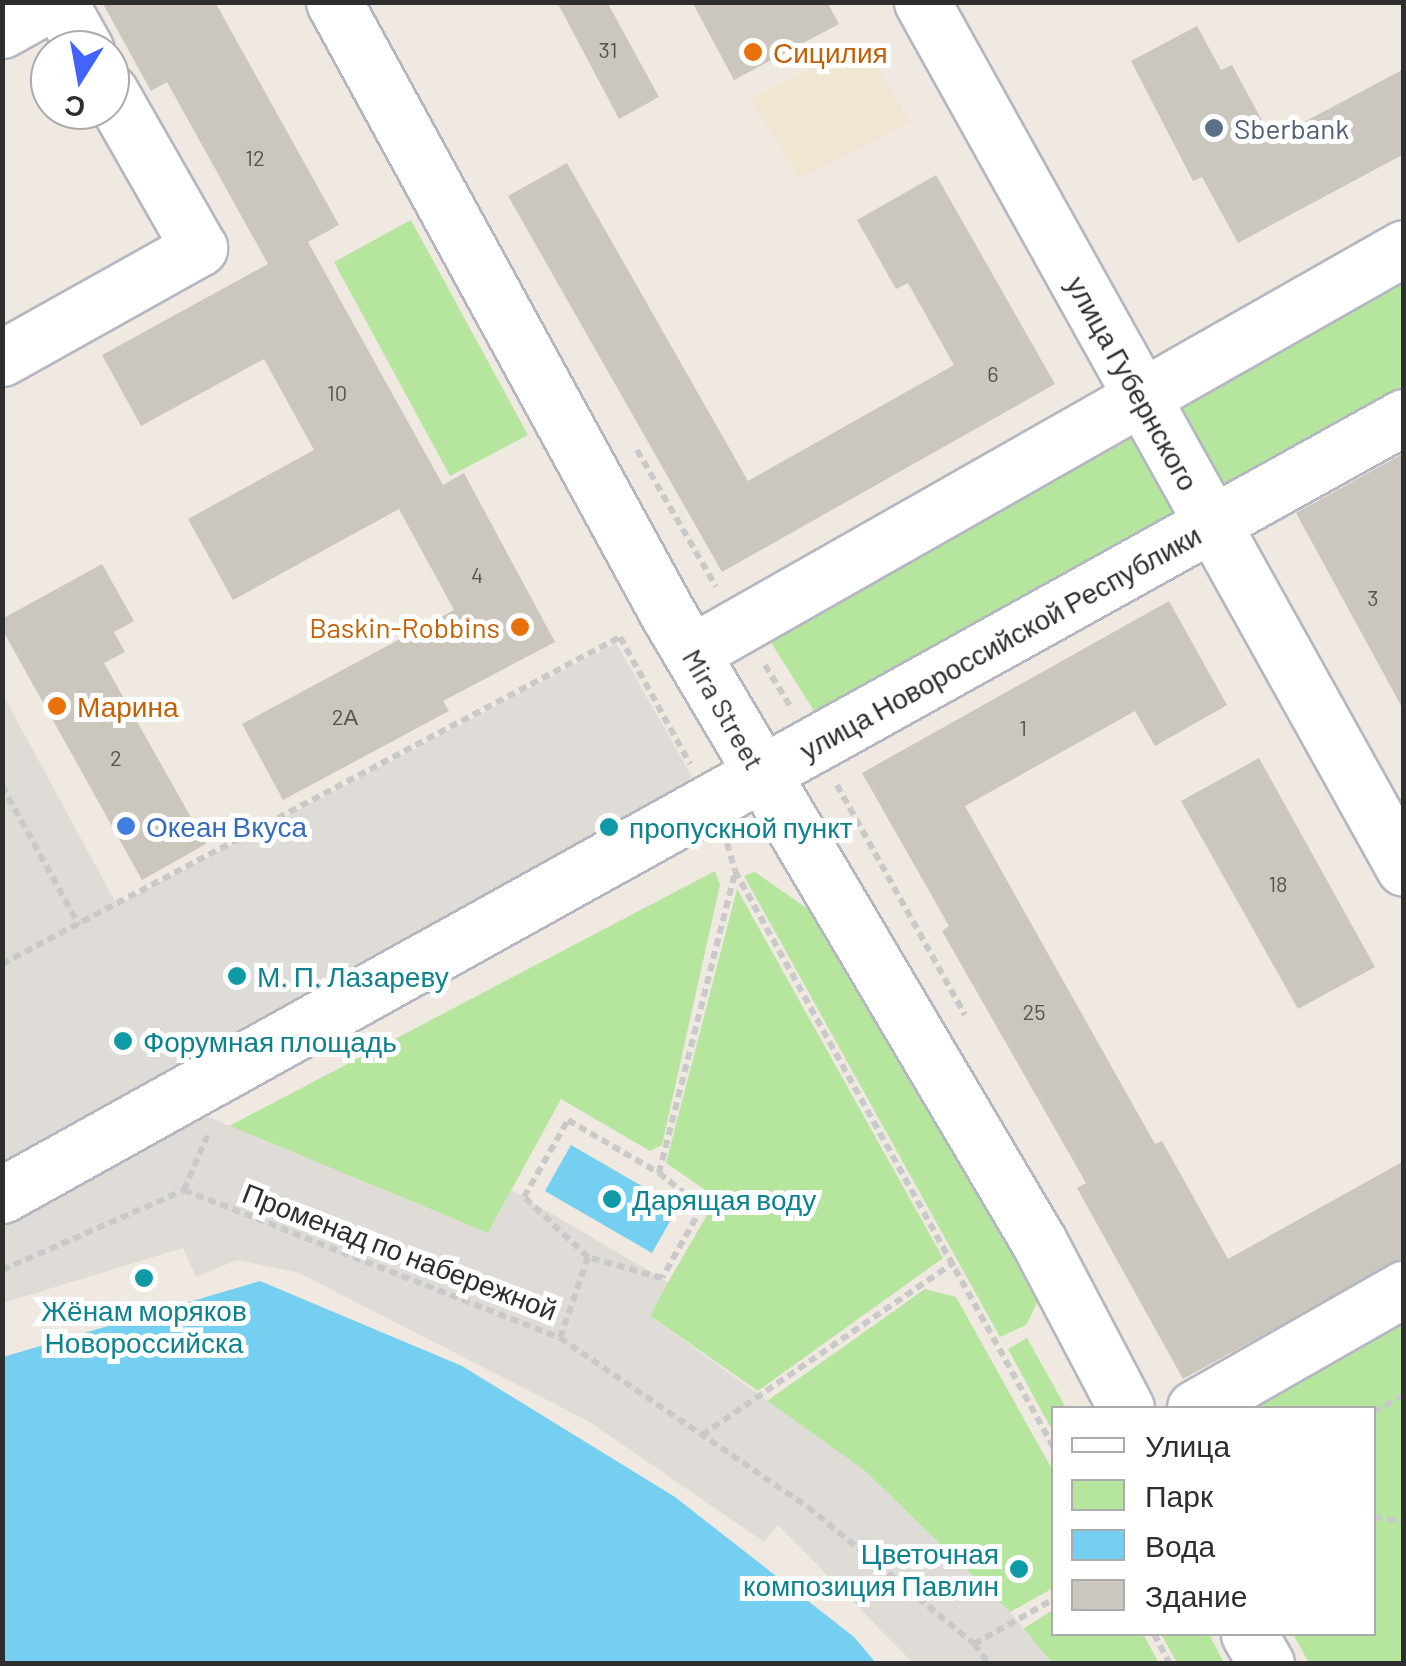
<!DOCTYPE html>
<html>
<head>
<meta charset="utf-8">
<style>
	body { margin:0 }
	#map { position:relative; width:1406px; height:1666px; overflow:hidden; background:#efe9e1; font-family:Barlow,sans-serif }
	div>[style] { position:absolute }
	.education>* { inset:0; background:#f0e6d1 }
	.green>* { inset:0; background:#b6e59e }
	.plaza>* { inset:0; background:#dfdcd8 }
	.water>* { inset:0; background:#75cff0 }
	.building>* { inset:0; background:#cbc7bf }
	.path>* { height:6px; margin-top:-3px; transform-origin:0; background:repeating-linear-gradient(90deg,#c9c9c9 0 8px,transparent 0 13px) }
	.roads { filter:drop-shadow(2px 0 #b4b7c1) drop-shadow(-2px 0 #b4b7c1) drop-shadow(0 2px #b4b7c1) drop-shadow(0 -2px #b4b7c1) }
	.minor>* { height:55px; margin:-27.5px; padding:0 27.5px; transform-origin:27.5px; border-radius:27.5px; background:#fff }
	.dots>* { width:28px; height:28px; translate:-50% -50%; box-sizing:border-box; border:5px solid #fff; border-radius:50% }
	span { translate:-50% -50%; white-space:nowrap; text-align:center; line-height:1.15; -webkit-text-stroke:10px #fff; paint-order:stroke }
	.number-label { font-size:22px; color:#555452 }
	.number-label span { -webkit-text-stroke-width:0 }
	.food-label { font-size:28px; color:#c56008 }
	.left { translate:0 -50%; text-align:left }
	.right { translate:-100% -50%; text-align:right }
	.service-label { font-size:28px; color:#4e5e75 }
	.street-label { font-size:28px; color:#2e2e2e }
	.shop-label { font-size:28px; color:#366cbe }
	.culture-label { font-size:28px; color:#0d838f }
	.frame { position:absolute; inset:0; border:5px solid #2e2e2e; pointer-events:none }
	.legend { position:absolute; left:1051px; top:1406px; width:325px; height:230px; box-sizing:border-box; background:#fff; border:2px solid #ababab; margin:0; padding:12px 18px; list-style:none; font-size:30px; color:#2e2e2e }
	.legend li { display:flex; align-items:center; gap:20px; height:50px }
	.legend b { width:50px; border:2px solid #ababab }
	.north { position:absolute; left:30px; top:30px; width:100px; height:100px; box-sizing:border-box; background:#fff; border:2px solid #ababab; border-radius:50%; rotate:191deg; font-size:28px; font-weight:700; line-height:40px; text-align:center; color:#2e2e2e }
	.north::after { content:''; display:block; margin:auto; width:35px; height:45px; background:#4264fb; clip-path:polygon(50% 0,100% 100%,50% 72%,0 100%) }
</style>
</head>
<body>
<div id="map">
	<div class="education">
		<div style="clip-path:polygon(861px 43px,911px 122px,800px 179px,751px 100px)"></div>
	</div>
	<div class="green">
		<div style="clip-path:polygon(411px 220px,528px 435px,450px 476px,334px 262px)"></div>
		<div style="clip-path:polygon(1403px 266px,1403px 406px,1226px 504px,1168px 400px)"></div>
		<div style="clip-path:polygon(1133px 428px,1184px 524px,821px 722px,765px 633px)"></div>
		<div style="clip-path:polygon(715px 871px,720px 885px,662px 1145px,650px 1151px,561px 1099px,488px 1233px,229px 1126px)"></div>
		<div style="clip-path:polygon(755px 872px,808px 909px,824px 932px,1041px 1295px,1026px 1325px,1000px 1337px,744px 876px)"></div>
		<div style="clip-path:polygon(737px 889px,943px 1258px,758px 1391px,649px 1315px,717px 1198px,666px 1163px)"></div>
		<div style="clip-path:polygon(925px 1289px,956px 1297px,1053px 1471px,1053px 1588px,1010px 1612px,865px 1471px,767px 1401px)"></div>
		<div style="clip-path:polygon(1403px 1304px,1403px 1663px,1309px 1663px,1293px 1634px,1374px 1634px,1374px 1408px,1218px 1408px)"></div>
		<div style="clip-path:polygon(1027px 1338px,1066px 1408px,1054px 1408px,1053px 1432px,1008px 1349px)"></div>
		<div style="clip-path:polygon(1053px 1610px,1054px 1634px,1143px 1634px,1159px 1663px,1052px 1663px,1023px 1629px)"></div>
		<div style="clip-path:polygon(1161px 1634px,1209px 1634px,1224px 1663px,1177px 1663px)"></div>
	</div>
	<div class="plaza">
		<div style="clip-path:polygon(616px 643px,697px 785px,3px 1177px,2px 693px,117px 905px)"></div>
		<div style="clip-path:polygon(182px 1106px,488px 1233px,511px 1190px,668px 1282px,650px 1316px,865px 1471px,1010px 1612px,1052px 1663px,913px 1663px,778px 1525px,764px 1542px,588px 1421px,299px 1273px,237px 1260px,196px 1277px,183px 1248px,3px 1303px,3px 1205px)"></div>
	</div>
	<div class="water">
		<div style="clip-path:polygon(571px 1145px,678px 1207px,652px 1253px,545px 1191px)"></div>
		<div style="clip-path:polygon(260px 1281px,462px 1366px,675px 1497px,854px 1637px,876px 1663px,3px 1663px,3px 1357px)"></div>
	</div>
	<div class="building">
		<div style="clip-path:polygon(102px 2px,215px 2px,339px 225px,308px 242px,443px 485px,464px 473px,555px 642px,443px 701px,449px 711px,283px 800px,242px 724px,454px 610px,399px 509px,233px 600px,188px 519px,314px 450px,264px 359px,141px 426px,102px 355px,268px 264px,167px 82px,151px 91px)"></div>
		<div style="clip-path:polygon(557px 2px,607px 2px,659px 97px,619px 119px)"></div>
		<div style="clip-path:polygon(692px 2px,827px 2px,839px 24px,734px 80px)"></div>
		<div style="clip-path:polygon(1197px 26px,1221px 70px,1232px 65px,1272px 139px,1404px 69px,1404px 154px,1238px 243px,1202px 177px,1193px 181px,1131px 61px)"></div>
		<div style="clip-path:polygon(567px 163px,748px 481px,954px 365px,908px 283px,896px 289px,857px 220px,936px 175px,1055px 384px,722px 572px,508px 196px)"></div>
		<div style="clip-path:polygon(1404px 453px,1404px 711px,1296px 513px)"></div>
		<div style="clip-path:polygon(102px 564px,134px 621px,114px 632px,125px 652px,104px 663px,206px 844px,142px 880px,2px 629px,2px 619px)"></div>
		<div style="clip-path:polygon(1169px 601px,1227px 705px,1155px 746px,1135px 711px,965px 806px,1155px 1144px,1162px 1141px,1228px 1259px,1404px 1161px,1404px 1258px,1183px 1379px,1077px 1188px,1086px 1183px,942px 931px,949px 926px,862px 773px)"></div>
		<div style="clip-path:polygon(1259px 758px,1375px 967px,1298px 1009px,1181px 801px)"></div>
	</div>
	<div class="path">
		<div style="left:637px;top:450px;width:158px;rotate:60deg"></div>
		<div style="left:620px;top:637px;width:145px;rotate:61.1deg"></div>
		<div style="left:765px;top:665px;width:48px;rotate:58.6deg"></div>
		<div style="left:837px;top:785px;width:263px;rotate:60.9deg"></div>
		<div style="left:2px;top:786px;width:159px;rotate:61deg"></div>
		<div style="left:727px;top:843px;width:29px;rotate:74deg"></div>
		<div style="left:735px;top:871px;width:659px;rotate:61.06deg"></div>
		<div style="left:2px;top:964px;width:701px;rotate:-27.88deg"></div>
		<div style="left:659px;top:1173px;width:55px;rotate:38.3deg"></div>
		<div style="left:702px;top:1207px;width:81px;rotate:119.4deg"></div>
		<div style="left:662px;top:1278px;width:77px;rotate:-164.2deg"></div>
		<div style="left:588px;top:1257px;width:88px;rotate:-136.8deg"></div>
		<div style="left:524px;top:1197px;width:89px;rotate:-60.3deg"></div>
		<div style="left:568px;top:1120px;width:105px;rotate:30.2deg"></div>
		<div style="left:659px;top:1173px;width:310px;rotate:-75.8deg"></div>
		<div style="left:184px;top:1190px;width:59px;rotate:-66.9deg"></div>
		<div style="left:2px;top:1270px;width:199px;rotate:-23.7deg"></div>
		<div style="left:184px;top:1190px;width:404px;rotate:21.5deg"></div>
		<div style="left:560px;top:1338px;width:300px;rotate:34.3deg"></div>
		<div style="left:808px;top:1507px;width:215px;rotate:39.5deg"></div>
		<div style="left:974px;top:1644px;width:25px;rotate:53deg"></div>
		<div style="left:560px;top:1338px;width:86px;rotate:-70.9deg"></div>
		<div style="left:1374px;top:1412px;width:34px;rotate:-30deg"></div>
		<div style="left:702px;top:1435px;width:306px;rotate:-34.4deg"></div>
		<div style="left:1374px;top:1517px;width:30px;rotate:9deg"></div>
		<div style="left:1154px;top:1634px;width:34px;rotate:62deg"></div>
		<div style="left:974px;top:1644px;width:92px;rotate:-29.4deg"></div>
	</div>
	<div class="roads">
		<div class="minor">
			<div style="left:59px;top:2px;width:55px;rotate:60.6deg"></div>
			<div style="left:334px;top:2px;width:697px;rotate:61.38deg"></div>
			<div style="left:668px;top:614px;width:729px;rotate:59.43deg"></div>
			<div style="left:1039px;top:1242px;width:187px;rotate:62.3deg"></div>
			<div style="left:922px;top:2px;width:991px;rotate:60.9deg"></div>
			<div style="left:2px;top:30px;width:57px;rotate:-29.2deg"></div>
			<div style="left:2px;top:358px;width:226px;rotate:-29.2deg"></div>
			<div style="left:199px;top:248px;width:180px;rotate:-119.7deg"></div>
			<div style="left:691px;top:653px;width:820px;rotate:-29.6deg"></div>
			<div style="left:2px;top:1195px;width:1603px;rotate:-29.03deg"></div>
			<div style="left:1195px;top:1408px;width:241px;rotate:-29.7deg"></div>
			<div style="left:1249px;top:1634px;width:34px;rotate:60deg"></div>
		</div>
	</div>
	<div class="dots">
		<div style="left:753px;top:52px;background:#e8710a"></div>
		<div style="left:1214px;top:128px;background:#5c6f8a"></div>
		<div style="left:520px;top:627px;background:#e8710a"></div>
		<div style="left:57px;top:706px;background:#e8710a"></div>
		<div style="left:126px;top:826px;background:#3f7fe0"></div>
		<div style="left:609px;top:827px;background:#0f9aa8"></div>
		<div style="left:237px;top:976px;background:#0f9aa8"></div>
		<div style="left:123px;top:1041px;background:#0f9aa8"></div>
		<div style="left:612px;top:1199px;background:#0f9aa8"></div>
		<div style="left:144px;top:1278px;background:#0f9aa8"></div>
		<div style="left:1019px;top:1569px;background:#0f9aa8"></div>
	</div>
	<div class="number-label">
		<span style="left:608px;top:50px">31</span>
		<span style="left:255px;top:158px">12</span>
		<span style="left:993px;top:374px">6</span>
		<span style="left:337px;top:393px">10</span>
		<span style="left:477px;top:575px">4</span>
		<span style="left:1373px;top:598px">3</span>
		<span style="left:345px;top:717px">2А</span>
		<span style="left:1023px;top:728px">1</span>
		<span style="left:116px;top:758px">2</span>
		<span style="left:1278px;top:884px">18</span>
		<span style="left:1034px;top:1012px">25</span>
	</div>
	<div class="food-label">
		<span class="left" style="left:773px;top:52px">Сицилия</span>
		<span class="right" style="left:500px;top:627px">Baskin-Robbins</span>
		<span class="left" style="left:77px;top:706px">Марина</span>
	</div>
	<div class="service-label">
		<span class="left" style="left:1234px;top:128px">Sberbank</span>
	</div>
	<div class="street-label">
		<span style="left:1133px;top:383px;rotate:61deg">улица Губернского</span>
		<span style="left:1000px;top:642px;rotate:-29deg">улица Новороссийской Республики</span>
		<span style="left:724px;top:709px;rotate:60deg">Mira Street</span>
		<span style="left:400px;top:1251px;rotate:21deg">Променад по набережной</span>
	</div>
	<div class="shop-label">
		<span class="left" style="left:146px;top:826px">Океан Вкуса</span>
	</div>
	<div class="culture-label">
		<span class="left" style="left:629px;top:827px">пропускной пункт</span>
		<span class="left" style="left:257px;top:976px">М. П. Лазареву</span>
		<span class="left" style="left:143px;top:1041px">Форумная площадь</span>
		<span class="left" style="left:632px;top:1199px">Дарящая воду</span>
		<span style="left:144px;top:1326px">Жёнам моряков<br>Новороссийска</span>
		<span class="right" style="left:999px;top:1569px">Цветочная<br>композиция Павлин</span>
	</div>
	<div class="frame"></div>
	<ul class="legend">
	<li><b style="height:12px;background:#fff"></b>Улица</li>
	<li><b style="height:28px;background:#b6e59e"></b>Парк</li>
	<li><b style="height:28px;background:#75cff0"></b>Вода</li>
	<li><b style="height:28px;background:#cbc7bf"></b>Здание</li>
	</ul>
	<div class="north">С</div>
</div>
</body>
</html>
